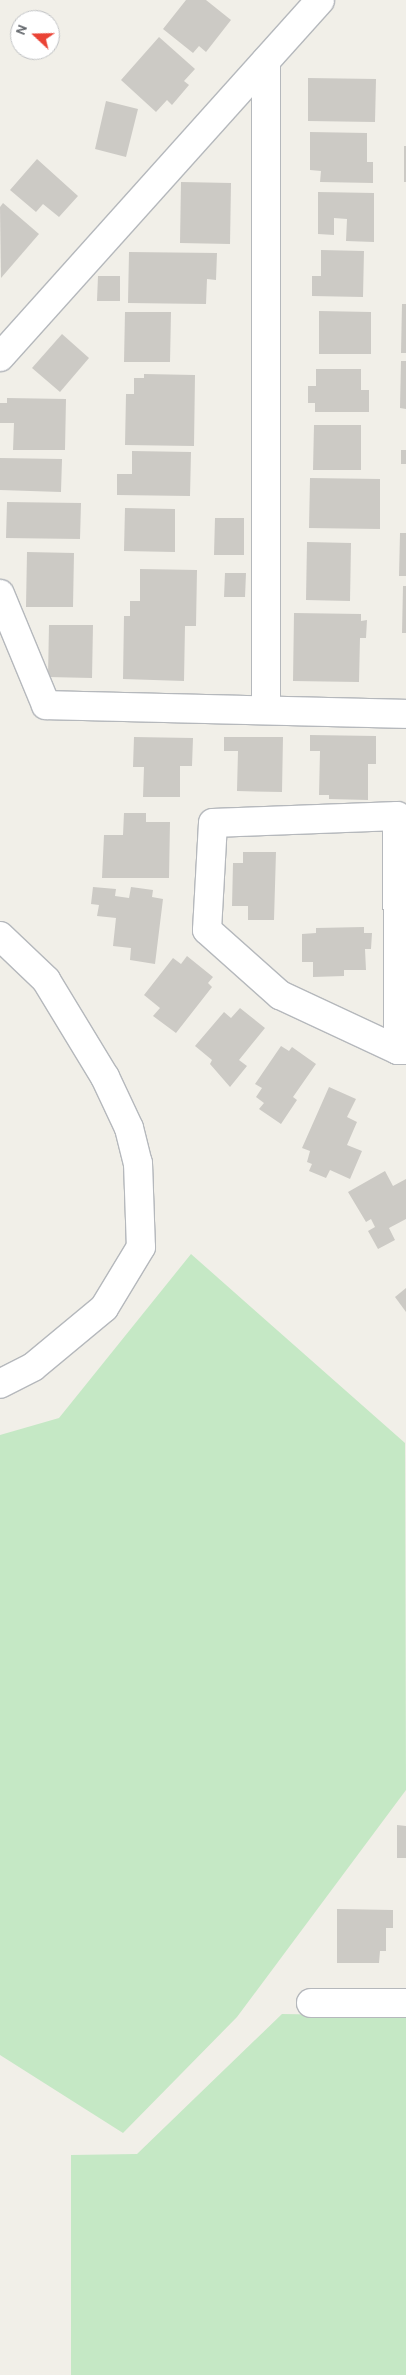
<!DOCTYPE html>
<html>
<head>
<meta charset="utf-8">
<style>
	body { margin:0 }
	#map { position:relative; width:406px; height:2375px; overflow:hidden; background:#f1efe8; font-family:Karla,sans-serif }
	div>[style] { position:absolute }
	.green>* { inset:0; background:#c5e8c5 }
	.building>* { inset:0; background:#cccac5 }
	.roads { filter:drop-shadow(1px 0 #b5b8bc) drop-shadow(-1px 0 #b5b8bc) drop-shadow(0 1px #b5b8bc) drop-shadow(0 -1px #b5b8bc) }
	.minor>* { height:28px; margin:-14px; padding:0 14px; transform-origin:14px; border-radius:14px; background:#fff }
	span { translate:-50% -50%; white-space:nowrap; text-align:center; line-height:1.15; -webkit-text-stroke:4px #fff; paint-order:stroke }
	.north { position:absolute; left:10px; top:10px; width:50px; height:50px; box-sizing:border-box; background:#fff; border:1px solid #bfc1c3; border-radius:50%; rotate:291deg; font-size:14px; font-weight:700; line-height:20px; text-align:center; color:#5f6368 }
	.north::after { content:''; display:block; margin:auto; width:18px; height:22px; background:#ea4335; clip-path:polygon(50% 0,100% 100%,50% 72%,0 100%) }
</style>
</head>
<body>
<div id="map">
	<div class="green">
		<div style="clip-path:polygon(191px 1254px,405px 1443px,406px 1790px,237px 2017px,123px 2133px,0 2055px,0 1435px,59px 1418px)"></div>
		<div style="clip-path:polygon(282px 2014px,406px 2016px,406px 2375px,71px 2375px,71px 2155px,137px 2154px)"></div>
	</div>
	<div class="building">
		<div style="clip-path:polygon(186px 0,206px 0,231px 20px,206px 52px,199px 46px,193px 53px,163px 29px)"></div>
		<div style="clip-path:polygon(159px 37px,195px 69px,184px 81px,189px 85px,172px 105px,167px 100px,156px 112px,121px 80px)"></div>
		<div style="clip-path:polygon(308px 78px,376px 79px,375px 122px,308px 121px)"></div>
		<div style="clip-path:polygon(106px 101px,138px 109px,126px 157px,95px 149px)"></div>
		<div style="clip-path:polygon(310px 132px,367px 133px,367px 162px,373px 162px,373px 183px,320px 182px,321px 171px,310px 170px)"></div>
		<div style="clip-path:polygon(404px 146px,406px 146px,406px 182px,404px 182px)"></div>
		<div style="clip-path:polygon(37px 159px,78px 196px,59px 217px,43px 204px,36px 212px,10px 190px)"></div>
		<div style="clip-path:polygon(181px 182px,231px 183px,230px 244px,180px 243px)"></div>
		<div style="clip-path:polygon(318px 192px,374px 193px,374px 242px,346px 241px,347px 219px,334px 218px,334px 235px,318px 234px)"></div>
		<div style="clip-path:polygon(3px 203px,39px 234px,1px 278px,0 207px)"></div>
		<div style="clip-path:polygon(321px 250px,364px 251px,363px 297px,312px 296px,312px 276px,321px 276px)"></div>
		<div style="clip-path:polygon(129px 252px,217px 253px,216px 280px,207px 279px,206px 304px,128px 303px)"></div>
		<div style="clip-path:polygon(98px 276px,120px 276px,120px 301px,97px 301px)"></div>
		<div style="clip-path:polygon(402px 304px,406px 304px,406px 353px,401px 353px)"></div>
		<div style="clip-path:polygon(319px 311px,371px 312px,371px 354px,319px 354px)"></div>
		<div style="clip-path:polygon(125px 312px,171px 312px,170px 362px,124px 362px)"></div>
		<div style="clip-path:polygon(62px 334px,89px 358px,60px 392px,32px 368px)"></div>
		<div style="clip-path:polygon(401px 361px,406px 361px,406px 409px,400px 408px)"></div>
		<div style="clip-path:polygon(316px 369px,361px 369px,361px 390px,369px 390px,369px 412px,315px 412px,315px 403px,308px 403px,308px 386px,316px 386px)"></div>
		<div style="clip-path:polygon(144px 374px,195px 375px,194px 446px,125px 445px,126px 394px,134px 394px,134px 378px,144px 378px)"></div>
		<div style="clip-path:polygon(7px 398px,66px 399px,65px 450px,13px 450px,14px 423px,0 423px,0 403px,7px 403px)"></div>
		<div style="clip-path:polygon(314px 425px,361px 425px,361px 470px,313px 470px)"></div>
		<div style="clip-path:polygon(401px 450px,406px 450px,406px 464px,401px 464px)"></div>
		<div style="clip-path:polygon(132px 451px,191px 452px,190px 496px,117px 495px,117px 474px,132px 474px)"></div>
		<div style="clip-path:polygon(0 458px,62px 459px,61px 492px,0 490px)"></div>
		<div style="clip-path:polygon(310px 478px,380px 479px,380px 529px,309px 528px)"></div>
		<div style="clip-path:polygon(7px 502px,81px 503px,80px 539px,6px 538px)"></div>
		<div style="clip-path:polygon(125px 508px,175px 509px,175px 552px,124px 551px)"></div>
		<div style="clip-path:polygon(215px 518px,244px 518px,244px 555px,214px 555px)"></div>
		<div style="clip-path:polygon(400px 533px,406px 533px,406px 576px,399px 576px)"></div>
		<div style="clip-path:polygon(307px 542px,351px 543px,350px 601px,306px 600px)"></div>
		<div style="clip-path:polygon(27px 552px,74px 553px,73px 607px,26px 607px)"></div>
		<div style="clip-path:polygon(140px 569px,197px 570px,196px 626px,185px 626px,184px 681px,123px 679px,124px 616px,130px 616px,130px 601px,140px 601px)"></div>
		<div style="clip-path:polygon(225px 573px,246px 573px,245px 597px,224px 597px)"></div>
		<div style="clip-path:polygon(403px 586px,406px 586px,406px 633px,402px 633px)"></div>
		<div style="clip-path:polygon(294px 613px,361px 614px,361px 621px,367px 620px,366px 638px,360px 638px,359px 682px,293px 681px)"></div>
		<div style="clip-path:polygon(49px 625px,93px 625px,92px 678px,48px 677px)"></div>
		<div style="clip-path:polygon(310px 735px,376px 736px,376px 764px,368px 764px,368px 800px,329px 799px,329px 795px,319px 795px,320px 751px,310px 751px)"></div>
		<div style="clip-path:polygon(134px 737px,193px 738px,192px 766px,180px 766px,180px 797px,143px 797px,144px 767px,133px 767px)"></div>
		<div style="clip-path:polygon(224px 737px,283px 737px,282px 792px,237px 791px,238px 751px,224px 751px)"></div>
		<div style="clip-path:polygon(124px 813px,146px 813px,146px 822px,170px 822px,169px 878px,102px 878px,104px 835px,123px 835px)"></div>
		<div style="clip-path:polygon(243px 852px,276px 852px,274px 920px,248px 920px,248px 906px,232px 906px,233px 863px,243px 863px)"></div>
		<div style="clip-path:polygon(93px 887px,116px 889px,115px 896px,129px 898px,131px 887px,153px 890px,152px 897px,163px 899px,155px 964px,130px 960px,131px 948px,113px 946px,116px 918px,97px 916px,99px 905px,91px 904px)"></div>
		<div style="clip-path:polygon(364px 927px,364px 933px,372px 933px,371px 949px,365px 949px,366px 970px,344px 970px,344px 976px,313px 977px,313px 962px,302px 962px,302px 934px,316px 933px,316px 928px)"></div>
		<div style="clip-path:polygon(187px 956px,213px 977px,208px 983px,212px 987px,176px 1033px,153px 1016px,160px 1008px,144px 995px,173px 958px,181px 964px)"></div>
		<div style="clip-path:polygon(240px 1008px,265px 1028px,239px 1060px,247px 1066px,230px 1087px,210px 1064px,212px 1060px,195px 1046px,224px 1012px,231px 1018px)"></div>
		<div style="clip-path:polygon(281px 1046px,289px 1051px,292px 1047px,316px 1064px,293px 1097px,297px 1100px,281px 1124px,259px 1109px,264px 1103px,256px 1097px,262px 1088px,255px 1084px)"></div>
		<div style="clip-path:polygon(329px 1087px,356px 1099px,347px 1117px,357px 1122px,347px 1145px,362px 1151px,350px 1179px,330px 1170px,326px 1178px,309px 1171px,312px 1164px,307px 1162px,310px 1151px,302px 1148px)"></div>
		<div style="clip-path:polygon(385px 1171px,393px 1186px,406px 1179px,406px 1219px,389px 1228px,395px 1240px,378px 1249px,368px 1231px,375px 1227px,371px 1219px,366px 1222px,348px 1192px)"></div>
		<div style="clip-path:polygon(406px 1288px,406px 1312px,395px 1297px)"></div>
		<div style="clip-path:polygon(397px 1825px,406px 1826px,406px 1858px,397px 1858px)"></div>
		<div style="clip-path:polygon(337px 1909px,393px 1910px,393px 1928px,386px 1928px,386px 1951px,380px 1951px,379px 1963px,337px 1963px)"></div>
	</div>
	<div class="roads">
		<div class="minor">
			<div style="left:0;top:357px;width:479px;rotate:-48.1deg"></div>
			<div style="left:0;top:594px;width:120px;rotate:67.5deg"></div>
			<div style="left:46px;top:705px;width:360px;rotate:1.4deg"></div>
			<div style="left:266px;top:710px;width:649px;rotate:-90deg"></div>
			<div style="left:0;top:936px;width:64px;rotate:43.7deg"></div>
			<div style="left:46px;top:980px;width:114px;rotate:58.7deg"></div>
			<div style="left:105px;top:1077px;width:56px;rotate:64.8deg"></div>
			<div style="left:129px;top:1128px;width:36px;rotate:76deg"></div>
			<div style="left:138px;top:1163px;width:84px;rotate:88deg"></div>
			<div style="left:141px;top:1247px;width:71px;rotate:121.2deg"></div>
			<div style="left:104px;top:1308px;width:92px;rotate:140.3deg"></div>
			<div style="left:33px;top:1367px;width:37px;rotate:153deg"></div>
			<div style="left:398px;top:1050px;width:234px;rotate:-90.2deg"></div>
			<div style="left:397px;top:816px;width:184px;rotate:177.8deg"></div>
			<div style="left:213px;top:823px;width:107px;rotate:93.2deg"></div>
			<div style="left:207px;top:930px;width:98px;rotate:41.7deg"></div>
			<div style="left:280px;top:995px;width:130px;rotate:25deg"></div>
			<div style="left:398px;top:1050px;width:8px"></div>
			<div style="left:311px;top:2003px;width:95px"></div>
		</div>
	</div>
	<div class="north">N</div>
</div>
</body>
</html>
